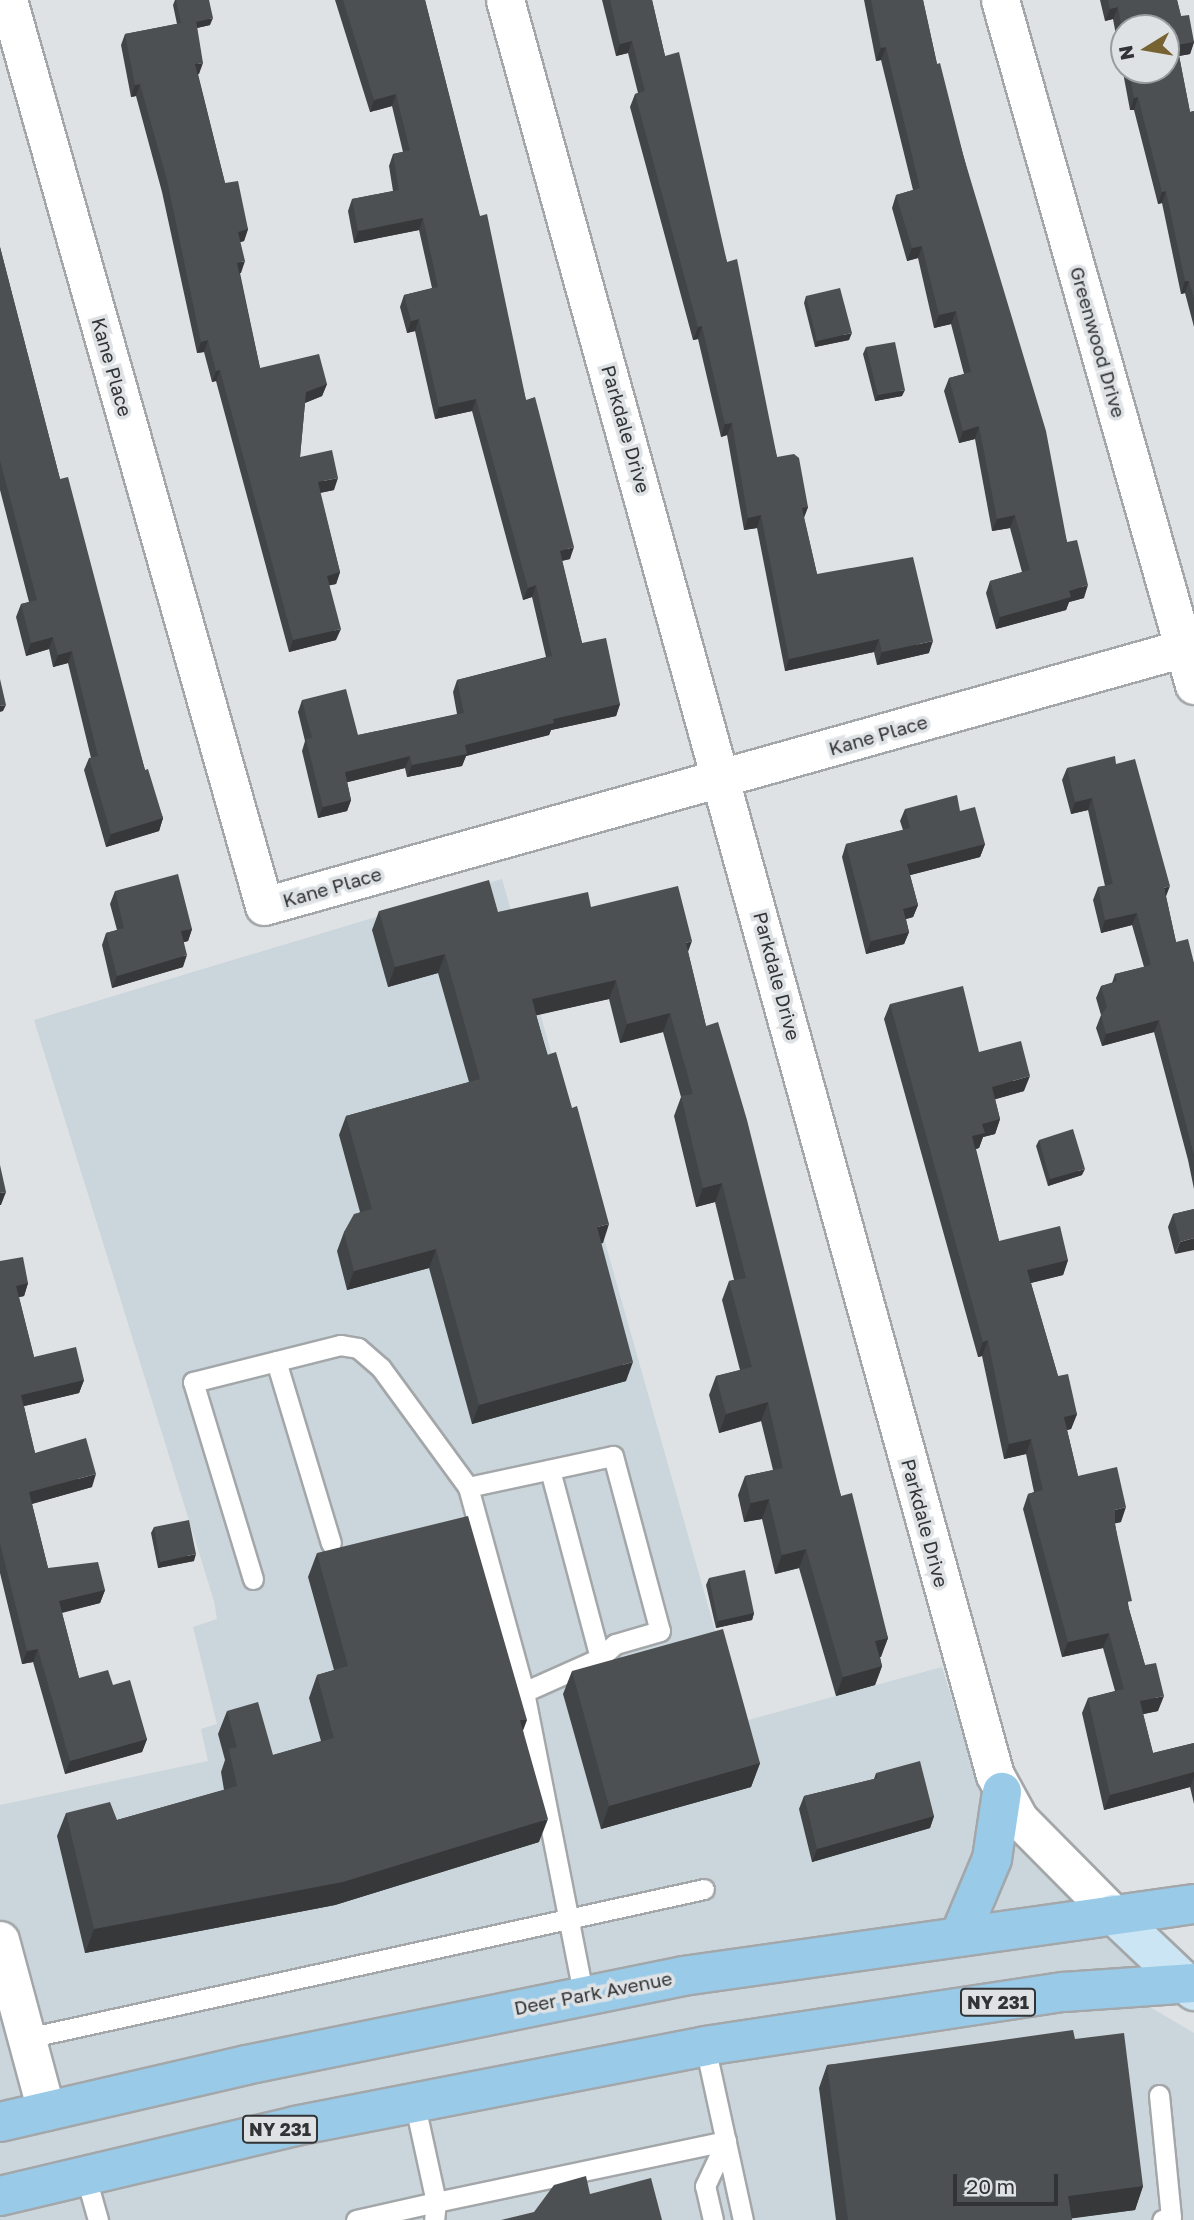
<!DOCTYPE html>
<html>
<head>
<meta charset="utf-8">
<style>
	body { margin:0 }
	#map { position:relative; width:1194px; height:2220px; overflow:hidden; background:#dee2e5; font-family:"Golos Text",sans-serif }
	div>[style] { position:absolute }
	.built>* { inset:0; background:#cbd5dc }
	.roads { filter:drop-shadow(2px 0 #a3a7a9) drop-shadow(-2px 0 #a3a7a9) drop-shadow(0 2px #a3a7a9) drop-shadow(0 -2px #a3a7a9) }
	.lane>* { height:19px; margin:-9.5px; padding:0 9.5px; transform-origin:9.5px; border-radius:9.5px; background:#fff }
	.street>* { height:37px; margin:-18.5px; padding:0 18.5px; transform-origin:18.5px; border-radius:18.5px; background:#fff }
	.secondary>* { height:38px; margin:-19px; padding:0 19px; transform-origin:19px; border-radius:19px; background:#cce5f4 }
	.primary>* { height:38px; margin:-19px; padding:0 19px; transform-origin:19px; border-radius:19px; background:#99cae8 }
	.wall>* { inset:0; background:#424547 }
	.shaded-wall>* { inset:0; background:#363839 }
	.building>* { inset:0; background:#4d5052 }
	span { translate:-50% -50%; white-space:nowrap; text-align:center; line-height:1.15; -webkit-text-stroke:7px #dee2e5; paint-order:stroke }
	.shield-label span { padding:2px 5px; background:#dee2e5; border:2px solid; border-radius:5px; -webkit-text-stroke-width:0 }
	.shield-label { font-size:18px; color:#313334; font-weight:700 }
	.street-label { font-size:19px; color:#313334 }
	.north { position:absolute; left:1110px; top:14px; width:70px; height:70px; box-sizing:border-box; background:#dee2e5; border:2px solid #999c9e; border-radius:50%; rotate:259deg; font-size:19px; font-weight:700; line-height:28px; text-align:center; color:#313334 }
	.north::after { content:''; display:block; margin:auto; width:24px; height:32px; background:#776331; clip-path:polygon(50% 0,100% 100%,50% 72%,0 100%) }
	.scale { position:absolute; left:953px; top:2174px; width:105px; height:32px; box-sizing:border-box; border:4px solid #313334; border-top:0; padding-left:9px; font-size:21px; line-height:24px; white-space:nowrap; color:#313334; -webkit-text-stroke:5px #dee2e5; paint-order:stroke }
</style>
</head>
<body>
<div id="map">
	<div class="built">
		<div style="clip-path:polygon(502px 879px,741px 1722px,942px 1667px,972px 1766px,1131px 1937px,1145px 2004px,1194px 2033px,1194px 2220px,0 2220px,0 1805px,208px 1761px,201px 1729px,217px 1724px,193px 1627px,217px 1619px,214px 1601px,34px 1020px)"></div>
	</div>
	<div class="roads">
		<div class="lane">
			<div style="left:276px;top:1361px;width:190px;rotate:73.2deg"></div>
			<div style="left:550px;top:1470px;width:195px;rotate:75.1deg"></div>
			<div style="left:468px;top:1487px;width:148px;rotate:-12.1deg"></div>
			<div style="left:613px;top:1456px;width:181px;rotate:75deg"></div>
			<div style="left:660px;top:1631px;width:47px;rotate:163.9deg"></div>
			<div style="left:615px;top:1644px;width:21px;rotate:137deg"></div>
			<div style="left:600px;top:1658px;width:83px;rotate:155.9deg"></div>
			<div style="left:253px;top:1579px;width:206px;rotate:-106.9deg"></div>
			<div style="left:193px;top:1382px;width:152px;rotate:-14.1deg"></div>
			<div style="left:340px;top:1345px;width:18px;rotate:9deg"></div>
			<div style="left:358px;top:1348px;width:30px;rotate:41deg"></div>
			<div style="left:381px;top:1368px;width:147px;rotate:53.8deg"></div>
			<div style="left:468px;top:1487px;width:213px;rotate:74.7deg"></div>
			<div style="left:524px;top:1692px;width:308px;rotate:78.9deg"></div>
			<div style="left:27px;top:2038px;width:693px;rotate:-12.41deg"></div>
			<div style="left:705px;top:2046px;width:178px;rotate:77.7deg"></div>
			<div style="left:1159px;top:2095px;width:123px;rotate:84.4deg"></div>
			<div style="left:1171px;top:2217px;width:9px;rotate:162deg"></div>
			<div style="left:414px;top:2101px;width:103px;rotate:77.7deg"></div>
			<div style="left:436px;top:2202px;width:296px;rotate:-11.9deg"></div>
			<div style="left:85px;top:2174px;width:48px;rotate:74.2deg"></div>
			<div style="left:356px;top:2220px;width:82px;rotate:-12.7deg"></div>
			<div style="left:436px;top:2202px;width:18px;rotate:96deg"></div>
			<div style="left:713px;top:2220px;width:35px;rotate:-103deg"></div>
			<div style="left:705px;top:2186px;width:50px;rotate:-65deg"></div>
		</div>
		<div class="street">
			<div style="left:8px;top:0;width:941px;rotate:74.22deg"></div>
			<div style="left:264px;top:906px;width:955px;rotate:-15.67deg"></div>
			<div style="left:505px;top:0;width:1841px;rotate:74.57deg"></div>
			<div style="left:995px;top:1775px;width:50px;rotate:61.4deg"></div>
			<div style="left:1019px;top:1819px;width:134px;rotate:45.3deg"></div>
			<div style="left:1000px;top:0;width:712px;rotate:74.19deg"></div>
			<div style="left:0;top:1940px;width:177px;rotate:74.9deg"></div>
		</div>
		<div class="secondary">
			<div style="left:1113px;top:1914px;width:112px;rotate:43.5deg"></div>
		</div>
		<div class="primary">
			<div style="left:960px;top:1935px;width:82px;rotate:-67.2deg"></div>
			<div style="left:992px;top:1859px;width:68px;rotate:-81.5deg"></div>
			<div style="left:0;top:2122px;width:253px;rotate:-13deg"></div>
			<div style="left:246px;top:2065px;width:446px;rotate:-11.5deg"></div>
			<div style="left:683px;top:1976px;width:516px;rotate:-8.02deg"></div>
			<div style="left:0;top:2196px;width:303px;rotate:-13.3deg"></div>
			<div style="left:295px;top:2126px;width:418px;rotate:-11deg"></div>
			<div style="left:705px;top:2046px;width:363px;rotate:-8.6deg"></div>
			<div style="left:1064px;top:1992px;width:130px;rotate:-4deg"></div>
		</div>
	</div>
	<div class="wall">
		<div style="clip-path:polygon(175px 0,209px 0,210px 25px,197px 28px,199px 74px,198px 74px,225px 183px,248px 229px,244px 241px,240px 242px,241px 273px,240px 273px,260px 368px,327px 384px,322px 396px,305px 403px,300px 457px,334px 490px,320px 493px,340px 572px,336px 584px,329px 585px,336px 640px,289px 652px,216px 381px,212px 382px,204px 352px,197px 353px,162px 192px,136px 96px,131px 97px,121px 45px,125px 34px,177px 24px,173px 5px)"></div>
		<div style="clip-path:polygon(335px 0,425px 0,526px 400px,570px 559px,562px 561px,582px 643px,620px 704px,616px 716px,551px 730px,549px 735px,466px 756px,462px 766px,407px 777px,405px 768px,347px 782px,351px 800px,347px 811px,318px 818px,302px 751px,305px 741px,298px 712px,302px 700px,358px 735px,457px 714px,453px 692px,457px 680px,546px 657px,532px 597px,523px 600px,472px 411px,435px 419px,415px 331px,407px 333px,400px 307px,404px 295px,432px 288px,419px 230px,354px 243px,348px 211px,352px 199px,393px 191px,389px 166px,393px 154px,403px 152px,392px 106px,370px 112px)"></div>
		<div style="clip-path:polygon(602px 0,652px 0,665px 56px,727px 262px,777px 457px,808px 507px,804px 518px,817px 574px,929px 653px,877px 665px,874px 652px,785px 671px,757px 528px,744px 530px,727px 435px,721px 437px,698px 339px,693px 340px,630px 107px,635px 94px,638px 93px,628px 53px,616px 56px)"></div>
		<div style="clip-path:polygon(864px 0,923px 0,937px 64px,964px 158px,1067px 542px,1084px 598px,1069px 602px,1066px 610px,996px 629px,986px 593px,990px 581px,1022px 572px,1010px 528px,992px 531px,975px 439px,959px 443px,944px 391px,949px 378px,964px 374px,951px 324px,934px 328px,918px 258px,907px 261px,892px 208px,896px 195px,913px 190px,881px 60px,876px 61px)"></div>
		<div style="clip-path:polygon(evenodd,1100px 0,1177px 0,1181px 16px,1194px 42px,1190px 54px,1179px 56px,1190px 112px,1194px 111px,1194px 327px,1185px 293px,1181px 294px,1162px 203px,1158px 204px,1134px 110px,1130px 110px,1113px 19px,1105px 21px,1100px 0,1124px 28px,1166px 70px,1124px 70px,1124px 28px)"></div>
		<div style="clip-path:polygon(0 247px,60px 479px,145px 770px,163px 818px,159px 831px,106px 847px,84px 770px,89px 758px,91px 758px,68px 663px,53px 667px,49px 649px,26px 656px,16px 617px,21px 604px,29px 602px,0 490px)"></div>
		<div style="clip-path:polygon(806px 296px,849px 340px,815px 347px,804px 303px)"></div>
		<div style="clip-path:polygon(866px 347px,902px 396px,875px 401px,863px 354px)"></div>
		<div style="clip-path:polygon(1116px 764px,1166px 896px,1176px 942px,1194px 963px,1194px 1189px,1188px 1160px,1154px 1032px,1102px 1046px,1096px 1028px,1101px 1015px,1096px 998px,1101px 986px,1112px 983px,1115px 974px,1144px 967px,1132px 925px,1101px 933px,1093px 900px,1098px 887px,1105px 886px,1088px 810px,1071px 814px,1062px 780px,1067px 768px)"></div>
		<div style="clip-path:polygon(905px 809px,960px 811px,985px 844px,980px 857px,910px 875px,918px 905px,913px 917px,906px 919px,909px 932px,904px 944px,866px 954px,842px 857px,846px 844px,903px 830px,900px 821px)"></div>
		<div style="clip-path:polygon(115px 891px,192px 929px,188px 941px,184px 942px,183px 967px,112px 988px,102px 945px,106px 933px,117px 930px,110px 904px)"></div>
		<div style="clip-path:polygon(591px 907px,688px 952px,706px 1026px,841px 1496px,888px 1638px,880px 1657px,882px 1666px,875px 1685px,836px 1696px,799px 1568px,775px 1574px,762px 1519px,744px 1522px,738px 1495px,745px 1476px,773px 1470px,761px 1421px,719px 1433px,709px 1395px,716px 1376px,740px 1370px,722px 1300px,729px 1281px,734px 1280px,715px 1202px,696px 1207px,674px 1116px,681px 1097px,663px 1032px,620px 1043px,609px 999px,536px 1015px,603px 1243px,601px 1243px,626px 1381px,472px 1424px,429px 1268px,347px 1290px,337px 1251px,344px 1232px,360px 1212px,339px 1135px,346px 1116px,469px 1082px,438px 973px,388px 987px,372px 930px,379px 911px,498px 912px)"></div>
		<div style="clip-path:polygon(890px 1004px,979px 1052px,1024px 1091px,995px 1099px,1000px 1119px,995px 1134px,983px 1137px,979px 1148px,976px 1149px,999px 1241px,1068px 1260px,1063px 1275px,1031px 1283px,1058px 1376px,1077px 1414px,1071px 1429px,1067px 1430px,1078px 1476px,1121px 1522px,1115px 1523px,1129px 1609px,1158px 1711px,1143px 1714px,1153px 1753px,1194px 1743px,1194px 1804px,1190px 1787px,1104px 1810px,1082px 1713px,1088px 1698px,1115px 1691px,1103px 1648px,1062px 1657px,1023px 1509px,1028px 1494px,1034px 1492px,1026px 1454px,1004px 1459px,982px 1356px,978px 1357px,884px 1019px)"></div>
		<div style="clip-path:polygon(1039px 1140px,1082px 1175px,1048px 1186px,1036px 1146px)"></div>
		<div style="clip-path:polygon(1194px 1209px,1175px 1254px,1168px 1227px,1173px 1214px)"></div>
		<div style="clip-path:polygon(0 1261px,28px 1283px,24px 1296px,19px 1297px,34px 1357px,84px 1380px,79px 1393px,24px 1406px,35px 1453px,92px 1487px,32px 1504px,48px 1568px,105px 1590px,100px 1603px,62px 1613px,79px 1678px,113px 1685px,147px 1739px,142px 1752px,65px 1774px,33px 1662px,22px 1664px,0 1573px)"></div>
		<div style="clip-path:polygon(154px 1527px,194px 1561px,158px 1568px,151px 1533px)"></div>
		<div style="clip-path:polygon(317px 1553px,523px 1731px,539px 1842px,335px 1905px,85px 1953px,57px 1836px,66px 1813px,117px 1820px,224px 1790px,221px 1772px,225px 1760px,218px 1734px,227px 1711px,273px 1755px,321px 1741px,309px 1698px,317px 1675px,334px 1670px,308px 1577px)"></div>
		<div style="clip-path:polygon(709px 1578px,754px 1613px,752px 1620px,716px 1628px,706px 1585px)"></div>
		<div style="clip-path:polygon(572px 1671px,760px 1763px,751px 1787px,601px 1829px,563px 1694px)"></div>
		<div style="clip-path:polygon(876px 1773px,934px 1816px,930px 1828px,812px 1862px,799px 1809px,804px 1796px,874px 1779px)"></div>
		<div style="clip-path:polygon(1075px 2039px,1143px 2186px,1135px 2210px,1071px 2218px,1072px 2220px,836px 2220px,819px 2088px,827px 2065px)"></div>
	</div>
	<div class="shaded-wall">
		<div style="clip-path:polygon(1118px 7px,1113px 19px,1105px 21px,1110px 9px)"></div>
		<div style="clip-path:polygon(213px 18px,210px 25px,179px 32px,181px 25px)"></div>
		<div style="clip-path:polygon(632px 41px,628px 53px,616px 56px,620px 44px)"></div>
		<div style="clip-path:polygon(1194px 42px,1190px 54px,1173px 57px,1177px 45px)"></div>
		<div style="clip-path:polygon(886px 47px,881px 60px,876px 61px,881px 48px)"></div>
		<div style="clip-path:polygon(203px 63px,199px 74px,191px 76px,195px 64px)"></div>
		<div style="clip-path:polygon(140px 84px,136px 96px,131px 97px,135px 85px)"></div>
		<div style="clip-path:polygon(396px 94px,392px 106px,370px 112px,374px 100px)"></div>
		<div style="clip-path:polygon(1138px 97px,1134px 110px,1130px 110px,1134px 98px)"></div>
		<div style="clip-path:polygon(1166px 191px,1162px 203px,1158px 204px,1162px 192px)"></div>
		<div style="clip-path:polygon(423px 218px,419px 230px,354px 243px,358px 231px)"></div>
		<div style="clip-path:polygon(248px 229px,244px 241px,234px 244px,238px 232px)"></div>
		<div style="clip-path:polygon(922px 246px,918px 258px,907px 261px,912px 248px)"></div>
		<div style="clip-path:polygon(245px 261px,241px 273px,233px 275px,237px 263px)"></div>
		<div style="clip-path:polygon(1185px 281px,1189px 281px,1185px 293px,1181px 294px)"></div>
		<div style="clip-path:polygon(956px 311px,951px 324px,934px 328px,939px 315px)"></div>
		<div style="clip-path:polygon(419px 319px,415px 331px,407px 333px,411px 321px)"></div>
		<div style="clip-path:polygon(702px 326px,698px 339px,693px 340px,698px 327px)"></div>
		<div style="clip-path:polygon(852px 333px,849px 340px,815px 347px,817px 341px)"></div>
		<div style="clip-path:polygon(208px 340px,204px 352px,197px 353px,201px 342px)"></div>
		<div style="clip-path:polygon(220px 370px,216px 381px,212px 382px,216px 371px)"></div>
		<div style="clip-path:polygon(327px 384px,322px 396px,302px 404px,306px 392px)"></div>
		<div style="clip-path:polygon(905px 390px,902px 396px,875px 401px,878px 395px)"></div>
		<div style="clip-path:polygon(476px 399px,472px 411px,435px 419px,439px 407px)"></div>
		<div style="clip-path:polygon(732px 423px,727px 435px,721px 437px,725px 424px)"></div>
		<div style="clip-path:polygon(979px 426px,975px 439px,959px 443px,963px 431px)"></div>
		<div style="clip-path:polygon(338px 478px,334px 490px,314px 494px,318px 482px)"></div>
		<div style="clip-path:polygon(808px 507px,803px 519px,802px 508px)"></div>
		<div style="clip-path:polygon(761px 515px,757px 528px,744px 530px,748px 518px)"></div>
		<div style="clip-path:polygon(1015px 515px,1010px 528px,992px 531px,997px 519px)"></div>
		<div style="clip-path:polygon(574px 547px,570px 559px,555px 562px,560px 551px)"></div>
		<div style="clip-path:polygon(340px 572px,336px 584px,322px 587px,327px 576px)"></div>
		<div style="clip-path:polygon(536px 585px,532px 597px,523px 600px,528px 588px)"></div>
		<div style="clip-path:polygon(1088px 585px,1084px 598px,1069px 602px,1066px 610px,996px 629px,1000px 617px,1069px 591px)"></div>
		<div style="clip-path:polygon(341px 629px,336px 640px,289px 652px,293px 640px)"></div>
		<div style="clip-path:polygon(53px 637px,49px 649px,26px 656px,31px 643px)"></div>
		<div style="clip-path:polygon(879px 639px,874px 652px,785px 671px,789px 659px)"></div>
		<div style="clip-path:polygon(933px 641px,929px 653px,877px 665px,882px 652px)"></div>
		<div style="clip-path:polygon(72px 651px,68px 663px,53px 667px,58px 655px)"></div>
		<div style="clip-path:polygon(620px 704px,616px 716px,551px 730px,549px 735px,466px 756px,462px 766px,407px 777px,412px 765px,465px 745px,553px 719px)"></div>
		<div style="clip-path:polygon(6px 705px,3px 711px,0 712px,0 706px)"></div>
		<div style="clip-path:polygon(410px 756px,405px 768px,340px 784px,345px 772px)"></div>
		<div style="clip-path:polygon(1092px 798px,1088px 810px,1071px 814px,1075px 802px)"></div>
		<div style="clip-path:polygon(351px 800px,347px 811px,318px 818px,323px 807px)"></div>
		<div style="clip-path:polygon(163px 818px,159px 831px,106px 847px,111px 834px)"></div>
		<div style="clip-path:polygon(985px 844px,980px 857px,903px 877px,907px 864px)"></div>
		<div style="clip-path:polygon(1170px 886px,1165px 899px,1164px 888px)"></div>
		<div style="clip-path:polygon(918px 905px,913px 917px,899px 921px,903px 909px)"></div>
		<div style="clip-path:polygon(1137px 913px,1132px 925px,1101px 933px,1105px 920px)"></div>
		<div style="clip-path:polygon(192px 929px,188px 941px,176px 944px,181px 931px)"></div>
		<div style="clip-path:polygon(909px 932px,904px 944px,866px 954px,871px 941px)"></div>
		<div style="clip-path:polygon(692px 941px,685px 960px,686px 943px)"></div>
		<div style="clip-path:polygon(445px 954px,438px 973px,388px 987px,395px 967px)"></div>
		<div style="clip-path:polygon(187px 955px,183px 967px,112px 988px,117px 976px)"></div>
		<div style="clip-path:polygon(616px 980px,609px 999px,525px 1018px,532px 999px)"></div>
		<div style="clip-path:polygon(670px 1013px,663px 1032px,620px 1043px,627px 1024px)"></div>
		<div style="clip-path:polygon(1159px 1020px,1154px 1032px,1102px 1046px,1106px 1034px)"></div>
		<div style="clip-path:polygon(1030px 1076px,1024px 1091px,986px 1102px,992px 1087px)"></div>
		<div style="clip-path:polygon(1000px 1119px,995px 1134px,983px 1137px,979px 1148px,967px 1151px,972px 1136px,982px 1124px)"></div>
		<div style="clip-path:polygon(1085px 1169px,1082px 1175px,1048px 1186px,1050px 1179px)"></div>
		<div style="clip-path:polygon(722px 1183px,715px 1202px,696px 1207px,703px 1188px)"></div>
		<div style="clip-path:polygon(6px 1192px,1px 1205px,0 1205px,0 1193px)"></div>
		<div style="clip-path:polygon(609px 1224px,603px 1243px,590px 1246px,597px 1227px)"></div>
		<div style="clip-path:polygon(1194px 1238px,1194px 1250px,1175px 1254px,1180px 1242px)"></div>
		<div style="clip-path:polygon(436px 1249px,429px 1268px,347px 1290px,354px 1271px)"></div>
		<div style="clip-path:polygon(1068px 1260px,1063px 1275px,1022px 1285px,1027px 1270px)"></div>
		<div style="clip-path:polygon(28px 1283px,24px 1296px,11px 1299px,16px 1286px)"></div>
		<div style="clip-path:polygon(988px 1340px,982px 1356px,978px 1357px,983px 1342px)"></div>
		<div style="clip-path:polygon(633px 1362px,626px 1381px,472px 1424px,479px 1405px)"></div>
		<div style="clip-path:polygon(84px 1380px,79px 1393px,16px 1408px,21px 1395px)"></div>
		<div style="clip-path:polygon(768px 1402px,761px 1421px,719px 1433px,726px 1414px)"></div>
		<div style="clip-path:polygon(1077px 1414px,1071px 1429px,1058px 1432px,1064px 1417px)"></div>
		<div style="clip-path:polygon(1031px 1439px,1026px 1454px,1004px 1459px,1009px 1444px)"></div>
		<div style="clip-path:polygon(96px 1474px,92px 1487px,24px 1506px,29px 1492px)"></div>
		<div style="clip-path:polygon(769px 1499px,762px 1519px,744px 1522px,751px 1503px)"></div>
		<div style="clip-path:polygon(1126px 1507px,1121px 1522px,1109px 1525px,1115px 1510px)"></div>
		<div style="clip-path:polygon(806px 1549px,799px 1568px,775px 1574px,782px 1555px)"></div>
		<div style="clip-path:polygon(196px 1554px,194px 1561px,158px 1568px,160px 1562px)"></div>
		<div style="clip-path:polygon(105px 1590px,100px 1603px,55px 1614px,59px 1601px)"></div>
		<div style="clip-path:polygon(754px 1613px,752px 1620px,716px 1628px,718px 1621px)"></div>
		<div style="clip-path:polygon(1109px 1633px,1103px 1648px,1062px 1657px,1068px 1642px)"></div>
		<div style="clip-path:polygon(888px 1638px,881px 1657px,868px 1660px,875px 1641px)"></div>
		<div style="clip-path:polygon(38px 1649px,33px 1662px,22px 1664px,27px 1651px)"></div>
		<div style="clip-path:polygon(882px 1666px,875px 1685px,836px 1696px,843px 1677px)"></div>
		<div style="clip-path:polygon(1164px 1696px,1158px 1711px,1134px 1716px,1140px 1701px)"></div>
		<div style="clip-path:polygon(520px 1720px,527px 1720px,518px 1744px)"></div>
		<div style="clip-path:polygon(147px 1739px,142px 1752px,65px 1774px,70px 1761px)"></div>
		<div style="clip-path:polygon(760px 1763px,751px 1787px,601px 1829px,609px 1806px)"></div>
		<div style="clip-path:polygon(1194px 1772px,1194px 1776px,1190px 1787px,1104px 1810px,1110px 1795px)"></div>
		<div style="clip-path:polygon(934px 1816px,930px 1828px,812px 1862px,817px 1849px)"></div>
		<div style="clip-path:polygon(548px 1819px,539px 1842px,335px 1905px,85px 1953px,94px 1929px)"></div>
		<div style="clip-path:polygon(1143px 2186px,1135px 2210px,1060px 2220px,1068px 2196px)"></div>
	</div>
	<div class="building">
		<div style="clip-path:polygon(176px 0,209px 0,213px 18px,196px 22px,196px 20px,181px 23px)"></div>
		<div style="clip-path:polygon(343px 0,425px 0,480px 216px,487px 214px,526px 400px,535px 397px,574px 547px,560px 551px,582px 643px,606px 638px,620px 704px,553px 719px,554px 723px,465px 745px,467px 754px,412px 765px,410px 756px,345px 772px,351px 800px,323px 807px,306px 739px,312px 738px,302px 700px,346px 689px,358px 735px,464px 713px,457px 680px,552px 656px,536px 585px,528px 588px,476px 399px,439px 407px,419px 319px,411px 321px,404px 295px,438px 287px,423px 218px,358px 231px,352px 199px,399px 190px,393px 154px,410px 150px,396px 94px,374px 100px)"></div>
		<div style="clip-path:polygon(610px 0,652px 0,665px 56px,679px 52px,727px 262px,737px 259px,777px 457px,794px 454px,799px 458px,808px 507px,802px 508px,817px 574px,913px 557px,933px 641px,882px 652px,879px 639px,789px 659px,761px 515px,748px 518px,732px 423px,725px 424px,702px 326px,698px 327px,635px 94px,645px 91px,632px 41px,620px 44px)"></div>
		<div style="clip-path:polygon(871px 0,923px 0,937px 64px,940px 63px,964px 158px,1046px 431px,1067px 542px,1077px 540px,1088px 585px,1069px 591px,1071px 597px,1000px 617px,990px 581px,1030px 570px,1015px 515px,997px 519px,979px 426px,963px 431px,949px 378px,971px 372px,956px 311px,939px 315px,922px 246px,912px 248px,896px 195px,920px 188px,886px 47px,881px 48px)"></div>
		<div style="clip-path:polygon(1108px 0,1177px 0,1181px 16px,1189px 15px,1194px 42px,1177px 45px,1190px 112px,1194px 111px,1194px 298px,1189px 281px,1185px 281px,1166px 191px,1162px 192px,1138px 97px,1134px 98px,1129px 70px,1166px 70px,1166px 28px,1124px 28px,1124px 42px,1118px 7px,1110px 9px)"></div>
		<div style="clip-path:polygon(196px 20px,203px 63px,195px 64px,225px 183px,238px 181px,248px 229px,238px 232px,245px 261px,237px 263px,260px 368px,319px 354px,327px 384px,306px 392px,300px 457px,332px 450px,338px 478px,318px 482px,340px 572px,327px 576px,341px 629px,293px 640px,220px 370px,216px 371px,208px 340px,201px 342px,167px 180px,140px 84px,135px 85px,125px 34px)"></div>
		<div style="clip-path:polygon(0 247px,60px 479px,68px 477px,145px 770px,148px 769px,163px 818px,111px 834px,89px 758px,98px 756px,72px 651px,58px 655px,53px 637px,31px 643px,21px 604px,37px 600px,0 460px)"></div>
		<div style="clip-path:polygon(840px 288px,852px 333px,817px 341px,806px 296px)"></div>
		<div style="clip-path:polygon(895px 342px,905px 390px,878px 395px,866px 347px)"></div>
		<div style="clip-path:polygon(0 679px,6px 705px,0 706px)"></div>
		<div style="clip-path:polygon(1115px 756px,1116px 764px,1135px 759px,1170px 886px,1164px 888px,1176px 942px,1188px 939px,1194px 963px,1194px 1155px,1159px 1020px,1106px 1034px,1101px 1015px,1107px 1007px,1101px 986px,1117px 981px,1115px 974px,1151px 965px,1137px 913px,1105px 920px,1098px 887px,1113px 884px,1092px 798px,1075px 802px,1067px 768px)"></div>
		<div style="clip-path:polygon(957px 795px,960px 811px,975px 807px,985px 844px,907px 864px,918px 905px,903px 909px,909px 932px,871px 941px,846px 844px,910px 828px,905px 809px)"></div>
		<div style="clip-path:polygon(178px 874px,192px 929px,181px 931px,187px 955px,117px 976px,106px 933px,124px 928px,115px 891px)"></div>
		<div style="clip-path:polygon(489px 880px,498px 912px,588px 892px,591px 907px,678px 886px,692px 941px,686px 943px,706px 1026px,718px 1022px,747px 1120px,841px 1496px,852px 1493px,888px 1638px,875px 1641px,882px 1666px,843px 1677px,806px 1549px,782px 1555px,769px 1499px,751px 1503px,745px 1476px,783px 1468px,768px 1402px,726px 1414px,716px 1376px,752px 1367px,729px 1281px,746px 1278px,722px 1183px,703px 1188px,681px 1096px,693px 1094px,670px 1013px,627px 1024px,616px 980px,532px 999px,547px 1055px,556px 1052px,572px 1108px,577px 1106px,609px 1224px,597px 1227px,633px 1362px,479px 1405px,436px 1249px,354px 1271px,344px 1232px,354px 1214px,372px 1209px,346px 1116px,480px 1079px,445px 954px,395px 967px,379px 911px)"></div>
		<div style="clip-path:polygon(963px 986px,979px 1052px,1021px 1041px,1030px 1076px,992px 1087px,1000px 1119px,982px 1124px,985px 1133px,972px 1136px,999px 1241px,1060px 1226px,1068px 1260px,1027px 1270px,1058px 1376px,1068px 1374px,1077px 1414px,1064px 1417px,1078px 1476px,1117px 1467px,1126px 1507px,1115px 1510px,1115px 1525px,1132px 1601px,1127px 1602px,1145px 1665px,1156px 1663px,1164px 1696px,1140px 1701px,1153px 1753px,1194px 1743px,1194px 1772px,1110px 1795px,1088px 1698px,1124px 1689px,1109px 1633px,1068px 1642px,1028px 1494px,1043px 1490px,1031px 1439px,1009px 1444px,988px 1340px,983px 1342px,890px 1004px)"></div>
		<div style="clip-path:polygon(1073px 1129px,1085px 1169px,1050px 1179px,1039px 1140px)"></div>
		<div style="clip-path:polygon(0 1165px,6px 1192px,0 1193px)"></div>
		<div style="clip-path:polygon(1194px 1209px,1194px 1238px,1180px 1242px,1173px 1214px)"></div>
		<div style="clip-path:polygon(23px 1257px,28px 1283px,16px 1286px,34px 1357px,76px 1347px,84px 1380px,21px 1395px,35px 1453px,86px 1438px,96px 1474px,29px 1492px,48px 1568px,98px 1562px,105px 1590px,59px 1601px,79px 1678px,108px 1670px,113px 1685px,130px 1680px,147px 1739px,70px 1761px,38px 1649px,27px 1651px,0 1543px,0 1261px)"></div>
		<div style="clip-path:polygon(468px 1516px,527px 1720px,520px 1720px,548px 1819px,343px 1882px,94px 1929px,66px 1813px,110px 1802px,117px 1820px,237px 1786px,229px 1749px,237px 1747px,227px 1711px,258px 1702px,273px 1755px,334px 1738px,317px 1675px,348px 1666px,317px 1553px)"></div>
		<div style="clip-path:polygon(189px 1520px,196px 1554px,160px 1562px,154px 1527px)"></div>
		<div style="clip-path:polygon(745px 1570px,754px 1613px,718px 1621px,709px 1578px)"></div>
		<div style="clip-path:polygon(723px 1629px,760px 1763px,609px 1806px,572px 1671px)"></div>
		<div style="clip-path:polygon(920px 1761px,934px 1816px,817px 1849px,804px 1796px,878px 1778px,876px 1773px)"></div>
		<div style="clip-path:polygon(1073px 2030px,1075px 2039px,1124px 2033px,1143px 2186px,1068px 2196px,1072px 2220px,848px 2220px,827px 2065px)"></div>
		<div style="clip-path:polygon(586px 2176px,590px 2194px,651px 2178px,662px 2220px,501px 2220px,534px 2212px,554px 2185px)"></div>
	</div>
	<div class="shield-label">
		<span style="left:998px;top:2002px">NY 231</span>
		<span style="left:280px;top:2129px">NY 231</span>
	</div>
	<div class="street-label">
		<span style="left:1098px;top:342px;rotate:74deg">Greenwood Drive</span>
		<span style="left:112px;top:367px;rotate:74deg">Kane Place</span>
		<span style="left:626px;top:429px;rotate:74deg">Parkdale Drive</span>
		<span style="left:878px;top:735px;rotate:-16deg">Kane Place</span>
		<span style="left:332px;top:887px;rotate:-16deg">Kane Place</span>
		<span style="left:777px;top:976px;rotate:75deg">Parkdale Drive</span>
		<span style="left:925px;top:1523px;rotate:75deg">Parkdale Drive</span>
		<span style="left:593px;top:1993px;rotate:-11deg">Deer Park Avenue</span>
	</div>
	<div class="north">N</div>
	<div class="scale">20 m</div>
</div>
</body>
</html>
